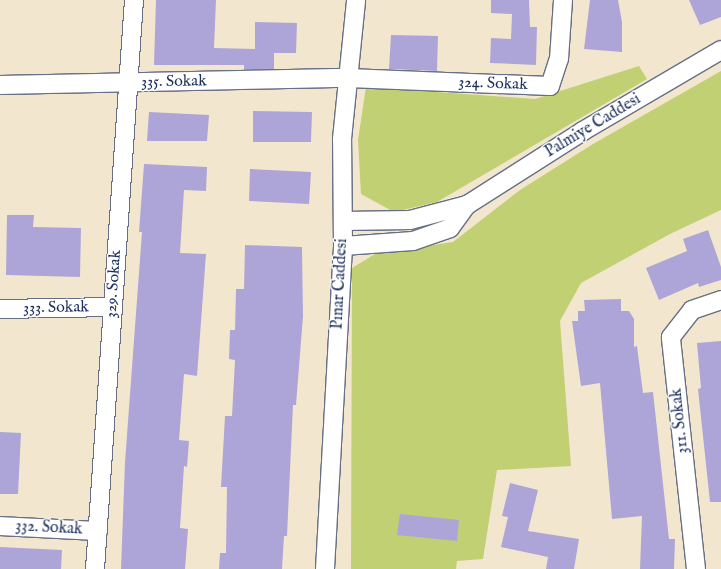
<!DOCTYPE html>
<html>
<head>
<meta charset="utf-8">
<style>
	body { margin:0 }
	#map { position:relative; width:721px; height:569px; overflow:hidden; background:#f2e7ce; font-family:"IM FELL English",serif }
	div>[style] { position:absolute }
	.green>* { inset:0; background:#c1d072 }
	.building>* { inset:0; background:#ada5d8 }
	.roads { filter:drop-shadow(1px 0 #666f85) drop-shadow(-1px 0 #666f85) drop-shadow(0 1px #666f85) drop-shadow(0 -1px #666f85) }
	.minor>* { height:18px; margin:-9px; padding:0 9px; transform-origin:9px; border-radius:9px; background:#fff }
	span { translate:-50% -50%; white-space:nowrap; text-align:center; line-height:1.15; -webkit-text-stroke:3px #fff; paint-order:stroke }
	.street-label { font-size:16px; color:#1b2f5e }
</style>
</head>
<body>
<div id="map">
	<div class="green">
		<div style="clip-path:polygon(639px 66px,647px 79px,437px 202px,394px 212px,361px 194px,358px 140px,366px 87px,535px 99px)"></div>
		<div style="clip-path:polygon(721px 71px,721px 210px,670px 234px,581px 283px,560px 321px,571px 466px,497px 470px,483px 559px,457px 561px,456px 569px,351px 569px,352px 268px,375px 254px,453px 242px,520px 190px,593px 144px)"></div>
	</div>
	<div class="building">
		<div style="clip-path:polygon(156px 0,216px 0,214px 48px,255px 49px,255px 22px,297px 23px,296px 53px,274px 53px,274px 69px,244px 70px,244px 65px,154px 65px)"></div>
		<div style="clip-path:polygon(491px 0,529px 0,530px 27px,537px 27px,536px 65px,490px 63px,491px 38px,511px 39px,512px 14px,491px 13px)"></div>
		<div style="clip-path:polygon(590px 0,618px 0,622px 22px,622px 52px,584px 49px)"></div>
		<div style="clip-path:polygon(689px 0,721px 0,721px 17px,700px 25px)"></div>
		<div style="clip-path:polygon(391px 35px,438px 36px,437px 71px,389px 69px)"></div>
		<div style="clip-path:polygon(253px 111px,312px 112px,311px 142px,253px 142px)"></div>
		<div style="clip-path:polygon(149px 112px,209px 115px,207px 141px,147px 141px)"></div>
		<div style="clip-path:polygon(144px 164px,207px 167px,206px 191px,184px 190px,180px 253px,206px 254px,197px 376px,184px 374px,179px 440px,189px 441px,187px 467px,184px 466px,180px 528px,188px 529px,185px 569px,121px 569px,125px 462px,142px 232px,139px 232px)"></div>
		<div style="clip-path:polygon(250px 169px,311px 172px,309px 204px,249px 201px)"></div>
		<div style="clip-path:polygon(7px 215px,34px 215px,33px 227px,81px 228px,80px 277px,6px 275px)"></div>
		<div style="clip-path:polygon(708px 230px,721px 267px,721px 280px,699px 287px,698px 283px,659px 300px,646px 268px,687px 251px,683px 239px)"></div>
		<div style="clip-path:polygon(245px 245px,302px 247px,303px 316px,296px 405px,293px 405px,287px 536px,284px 536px,282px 569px,219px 569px,220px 553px,226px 553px,227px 487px,221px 487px,225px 416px,232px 416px,235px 360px,229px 359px,230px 330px,235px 330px,236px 289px,244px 289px)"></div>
		<div style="clip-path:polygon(621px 299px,621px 311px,629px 311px,634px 319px,634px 347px,637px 346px,643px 393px,653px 392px,669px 539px,675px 539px,674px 569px,640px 569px,642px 516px,612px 519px,600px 383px,581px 386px,572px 321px,578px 321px,578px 311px,585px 311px,584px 300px)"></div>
		<div style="clip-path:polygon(721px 341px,721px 502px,710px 502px,698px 389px,701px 388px,697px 343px)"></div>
		<div style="clip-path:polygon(0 432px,21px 433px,18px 494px,0 494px)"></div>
		<div style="clip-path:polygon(510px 483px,538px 490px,528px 531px,579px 539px,574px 569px,546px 569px,548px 557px,501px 547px,508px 517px,502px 516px)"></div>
		<div style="clip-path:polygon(400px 514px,459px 520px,457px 541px,397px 535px)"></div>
		<div style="clip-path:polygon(0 547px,62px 550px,61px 569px,0 569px)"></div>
	</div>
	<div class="roads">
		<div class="minor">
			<div style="left:0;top:85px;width:348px;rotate:-1.2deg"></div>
			<div style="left:348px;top:78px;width:202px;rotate:2.3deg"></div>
			<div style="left:550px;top:86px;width:28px;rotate:-72deg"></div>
			<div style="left:559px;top:59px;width:59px;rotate:-86.1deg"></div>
			<div style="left:343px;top:221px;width:67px;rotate:-0.9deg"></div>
			<div style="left:410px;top:220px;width:59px;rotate:-14.7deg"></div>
			<div style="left:467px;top:205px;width:138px;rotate:-32.5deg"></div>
			<div style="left:583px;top:131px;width:160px;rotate:-30.4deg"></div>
			<div style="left:343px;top:246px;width:70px;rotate:-4.1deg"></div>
			<div style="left:413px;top:241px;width:39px;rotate:-19deg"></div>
			<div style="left:450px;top:228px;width:29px;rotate:-54deg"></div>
			<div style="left:0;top:309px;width:113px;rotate:-1deg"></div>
			<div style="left:0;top:526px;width:98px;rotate:2.9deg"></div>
			<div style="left:95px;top:569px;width:570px;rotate:-86.08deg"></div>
			<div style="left:325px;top:569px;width:324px;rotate:-86.8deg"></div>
			<div style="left:343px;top:246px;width:107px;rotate:-90.5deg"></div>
			<div style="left:342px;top:139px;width:140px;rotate:-84.2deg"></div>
			<div style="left:696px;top:569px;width:233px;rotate:-96.2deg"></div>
			<div style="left:671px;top:337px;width:34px;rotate:-52deg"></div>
			<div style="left:692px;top:310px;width:31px;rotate:-19deg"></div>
		</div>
	</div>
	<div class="street-label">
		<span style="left:174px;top:82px;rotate:-1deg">335. Sokak</span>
		<span style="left:493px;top:84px;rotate:2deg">324. Sokak</span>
		<span style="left:593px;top:126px;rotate:-31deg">Palmiye Caddesi</span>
		<span style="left:114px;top:284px;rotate:-86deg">329. Sokak</span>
		<span style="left:340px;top:284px;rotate:-87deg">Pınar Caddesi</span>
		<span style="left:56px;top:308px;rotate:-1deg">333. Sokak</span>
		<span style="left:680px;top:421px;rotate:-96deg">311. Sokak</span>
		<span style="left:49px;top:528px;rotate:3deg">332. Sokak</span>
	</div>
</div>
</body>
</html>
